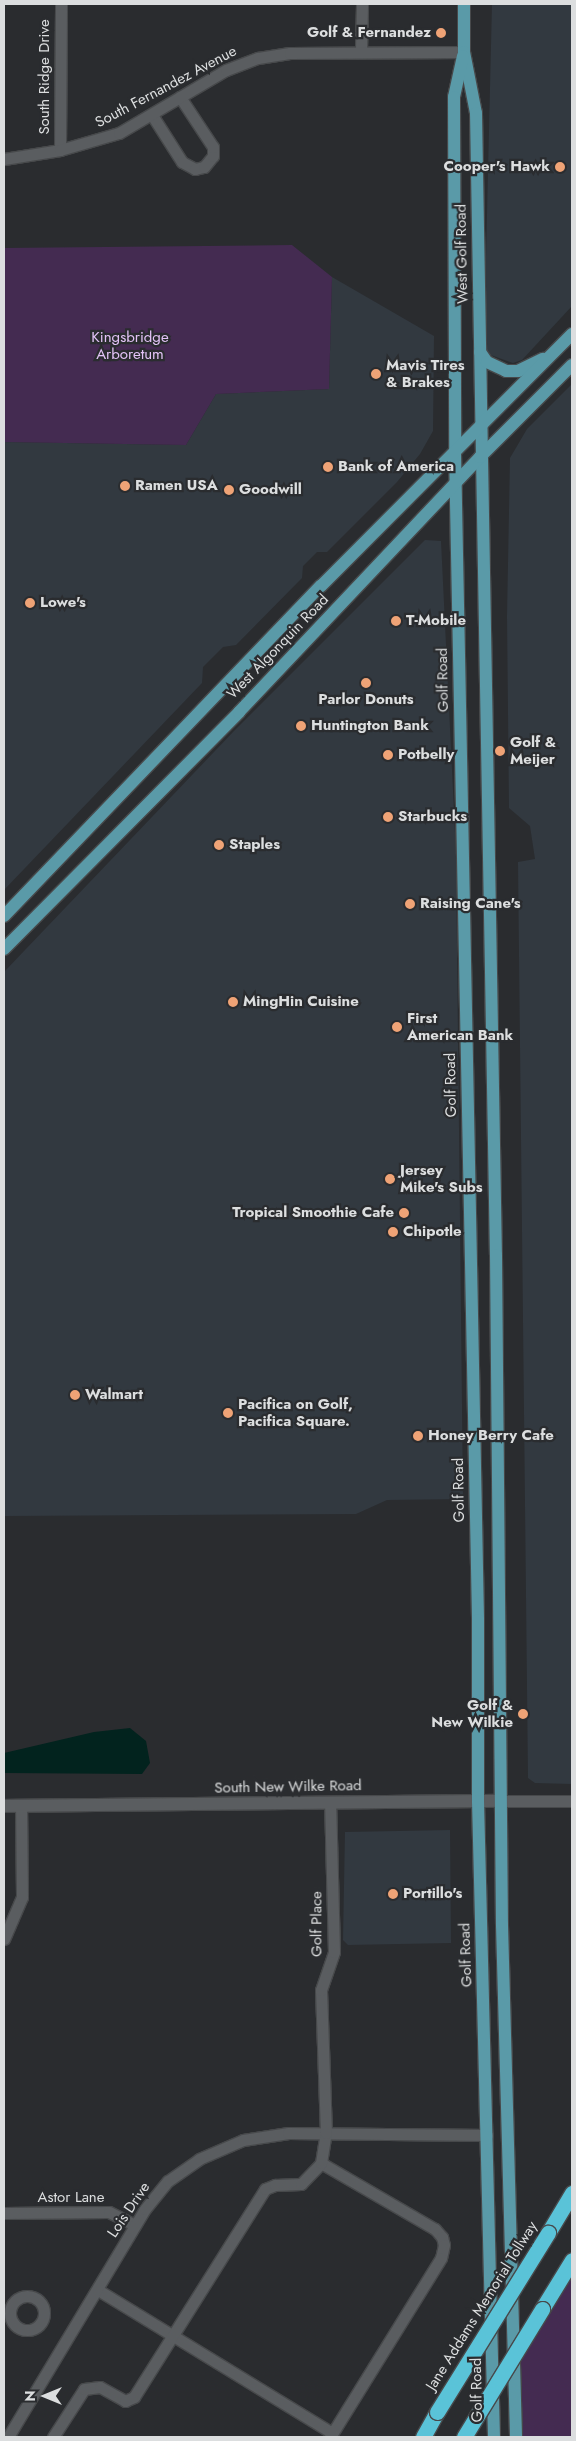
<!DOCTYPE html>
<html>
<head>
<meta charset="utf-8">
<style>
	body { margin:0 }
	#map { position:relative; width:576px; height:2441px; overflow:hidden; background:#2a2c2f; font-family:Jost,sans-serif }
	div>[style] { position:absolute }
	.built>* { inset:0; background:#323940 }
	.green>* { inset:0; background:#442b51 }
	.water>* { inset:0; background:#02231e }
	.roads { filter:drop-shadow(1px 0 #47494b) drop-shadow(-1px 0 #47494b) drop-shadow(0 1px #47494b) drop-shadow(0 -1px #47494b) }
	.street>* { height:11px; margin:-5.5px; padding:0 5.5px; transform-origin:5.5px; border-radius:5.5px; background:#5a5d60 }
	.street>.ring { margin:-5.5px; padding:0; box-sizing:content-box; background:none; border:11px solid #5a5d60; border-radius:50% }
	.secondary>* { height:12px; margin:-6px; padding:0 6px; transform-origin:6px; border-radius:6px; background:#5a5d60 }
	.primary>* { height:12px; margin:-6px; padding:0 6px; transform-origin:6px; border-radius:6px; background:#5a9aa8 }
	.highway>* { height:15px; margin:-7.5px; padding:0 7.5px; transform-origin:7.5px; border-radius:7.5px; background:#5ac3d8 }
	.bridges { filter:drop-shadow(1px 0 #47494b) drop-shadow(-1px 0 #47494b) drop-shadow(0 1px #47494b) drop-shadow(0 -1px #47494b) }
	.highway-bridge>* { height:15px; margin:-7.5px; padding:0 7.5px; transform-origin:7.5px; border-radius:7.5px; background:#5ac3d8 }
	.dots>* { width:14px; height:14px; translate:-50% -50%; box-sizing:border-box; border:2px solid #2a2c2f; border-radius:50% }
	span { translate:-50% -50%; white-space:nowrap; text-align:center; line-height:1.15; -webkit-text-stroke:4.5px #2a2c2f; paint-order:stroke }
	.poi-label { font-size:15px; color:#dcdedf; font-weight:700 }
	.right { translate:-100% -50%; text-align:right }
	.left { translate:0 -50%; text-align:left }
	.street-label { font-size:15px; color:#dcdedf }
	.park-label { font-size:15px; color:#e3c3f7 }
	.frame { position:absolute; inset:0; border:5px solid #dcdedf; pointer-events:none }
	.north { position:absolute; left:20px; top:2371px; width:50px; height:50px; -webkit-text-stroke:4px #2a2c2f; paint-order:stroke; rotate:270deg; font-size:14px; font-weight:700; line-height:20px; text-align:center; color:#dcdedf }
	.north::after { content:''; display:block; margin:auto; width:18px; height:22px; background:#dcdedf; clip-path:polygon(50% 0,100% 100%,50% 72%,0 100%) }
</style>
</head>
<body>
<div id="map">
	<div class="built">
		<div style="clip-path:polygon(492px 4px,572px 4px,572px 306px,522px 360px,513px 363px,488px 354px,484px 341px)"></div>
		<div style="clip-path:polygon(332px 277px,434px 336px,433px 431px,420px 454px,397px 482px,327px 552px,317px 552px,303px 566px,302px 578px,236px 645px,223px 647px,203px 667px,202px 683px,4px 890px,4px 442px,186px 445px,216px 394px,329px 389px)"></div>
		<div style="clip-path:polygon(572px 384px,572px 1784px,535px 1783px,528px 1778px,518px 862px,535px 859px,530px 826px,509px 808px,507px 616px,510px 458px,527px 429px)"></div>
		<div style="clip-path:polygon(425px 540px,441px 541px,456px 853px,463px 1499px,387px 1500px,356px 1514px,4px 1516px,4px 972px,234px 731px)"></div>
		<div style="clip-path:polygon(450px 1830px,451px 1943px,348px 1945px,343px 1940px,345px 1832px)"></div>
	</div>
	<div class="green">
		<div style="clip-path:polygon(292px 245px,332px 277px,329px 389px,216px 394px,186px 445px,4px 442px,4px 248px)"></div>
		<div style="clip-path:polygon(572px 2263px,572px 2437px,516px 2437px,514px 2357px)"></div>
	</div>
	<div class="water">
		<div style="clip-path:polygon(130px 1728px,146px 1741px,150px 1763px,142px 1774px,4px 1773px,4px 1753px,94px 1732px)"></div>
	</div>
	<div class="roads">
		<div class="street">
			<div style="left:361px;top:51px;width:47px;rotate:-88.8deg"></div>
			<div style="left:152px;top:115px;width:56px;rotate:57.4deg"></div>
			<div style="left:182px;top:162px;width:15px;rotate:28deg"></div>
			<div style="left:195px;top:169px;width:9px;rotate:-13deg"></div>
			<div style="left:204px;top:167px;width:14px;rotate:-51deg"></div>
			<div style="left:213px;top:156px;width:9px;rotate:-90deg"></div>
			<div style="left:213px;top:147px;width:60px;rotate:-123.4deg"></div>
			<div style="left:60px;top:150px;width:146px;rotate:-89.6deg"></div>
			<div style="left:4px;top:159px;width:57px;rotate:-9.1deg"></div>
			<div style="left:60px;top:150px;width:61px;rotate:-16.1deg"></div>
			<div style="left:119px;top:133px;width:124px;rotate:-30.5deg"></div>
			<div style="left:226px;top:70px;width:34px;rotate:-21deg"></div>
			<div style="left:258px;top:58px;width:32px;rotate:-9deg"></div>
			<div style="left:290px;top:53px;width:174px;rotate:-0.3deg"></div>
			<div style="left:501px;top:1801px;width:71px"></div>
			<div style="left:4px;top:1939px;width:46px;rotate:-66.8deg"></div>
			<div style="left:22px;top:1897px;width:91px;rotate:-90.6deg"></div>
			<div style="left:321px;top:2163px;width:132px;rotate:30.1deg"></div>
			<div style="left:435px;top:2229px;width:11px;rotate:49deg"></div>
			<div style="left:442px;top:2237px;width:8px;rotate:76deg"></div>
			<div style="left:444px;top:2245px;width:13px;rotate:103deg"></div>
			<div style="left:441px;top:2258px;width:211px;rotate:121.8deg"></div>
			<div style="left:4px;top:2213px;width:105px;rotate:-0.5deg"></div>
			<div style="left:109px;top:2212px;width:29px;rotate:27deg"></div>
			<div style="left:98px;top:2290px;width:274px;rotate:31.4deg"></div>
			<div class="ring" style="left:10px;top:2296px;width:23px;height:23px"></div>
			<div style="left:8px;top:2437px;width:266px;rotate:-59deg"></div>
			<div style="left:145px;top:2209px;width:36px;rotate:-51deg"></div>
			<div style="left:168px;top:2181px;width:38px;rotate:-35deg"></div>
			<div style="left:199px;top:2159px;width:48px;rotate:-23.4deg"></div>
			<div style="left:243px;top:2140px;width:46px;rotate:-8.8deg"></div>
			<div style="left:288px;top:2133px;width:199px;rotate:0.6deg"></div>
			<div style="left:53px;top:2437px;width:57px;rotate:-57.1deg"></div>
			<div style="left:84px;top:2389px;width:16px;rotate:-7deg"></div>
			<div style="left:100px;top:2387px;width:29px;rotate:29deg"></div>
			<div style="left:125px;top:2401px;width:10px;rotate:-24deg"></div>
			<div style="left:134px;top:2397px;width:246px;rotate:-57.8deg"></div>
			<div style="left:265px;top:2189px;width:11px;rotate:-22deg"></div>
			<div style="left:275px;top:2185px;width:26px;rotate:-2deg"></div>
			<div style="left:301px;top:2184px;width:29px;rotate:-46deg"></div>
			<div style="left:321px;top:2163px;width:30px;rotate:-81deg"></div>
			<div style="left:326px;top:2133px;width:143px;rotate:-92deg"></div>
			<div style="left:321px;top:1990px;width:40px;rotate:-71.1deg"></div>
			<div style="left:334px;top:1952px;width:149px;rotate:-91.5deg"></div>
		</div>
		<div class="secondary">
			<div style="left:4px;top:1806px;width:497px;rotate:-0.6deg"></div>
		</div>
		<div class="primary">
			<div style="left:464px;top:4px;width:48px;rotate:90deg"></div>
			<div style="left:464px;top:52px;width:62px;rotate:78.9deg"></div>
			<div style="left:476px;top:113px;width:1142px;rotate:89deg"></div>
			<div style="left:496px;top:1255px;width:670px;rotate:89.49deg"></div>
			<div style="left:502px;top:1925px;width:512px;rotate:88.43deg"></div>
			<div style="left:463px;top:56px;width:42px;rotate:102.4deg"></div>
			<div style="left:454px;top:97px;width:355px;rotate:89.8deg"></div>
			<div style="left:455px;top:452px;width:1168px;rotate:88.87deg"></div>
			<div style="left:478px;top:1620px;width:181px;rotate:90deg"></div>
			<div style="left:478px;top:1801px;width:636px;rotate:88.56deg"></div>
			<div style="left:480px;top:352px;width:12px;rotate:55deg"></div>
			<div style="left:487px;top:362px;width:21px;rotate:25deg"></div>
			<div style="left:506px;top:371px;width:12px"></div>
			<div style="left:518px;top:371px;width:28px;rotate:-26deg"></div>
			<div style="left:4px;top:916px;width:458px;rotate:-46.2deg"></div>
			<div style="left:321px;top:586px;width:356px;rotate:-45.1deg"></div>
			<div style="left:4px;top:949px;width:334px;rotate:-45.2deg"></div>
			<div style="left:239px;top:712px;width:351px;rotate:-46.6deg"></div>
			<div style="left:480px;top:457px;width:130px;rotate:-45deg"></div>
		</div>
		<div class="highway">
			<div style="left:548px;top:2233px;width:47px;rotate:-59deg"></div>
			<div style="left:542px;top:2309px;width:57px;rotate:-58.5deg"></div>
			<div style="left:423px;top:2437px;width:29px;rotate:-61deg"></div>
		</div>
	</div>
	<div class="bridges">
		<div class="highway-bridge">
			<div style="left:437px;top:2412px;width:211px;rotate:-58.2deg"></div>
			<div style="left:464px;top:2437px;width:150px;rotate:-58.6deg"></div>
		</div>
	</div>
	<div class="dots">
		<div style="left:441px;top:33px;background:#efa376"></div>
		<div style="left:560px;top:167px;background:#efa376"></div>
		<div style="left:376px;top:374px;background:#efa376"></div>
		<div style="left:328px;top:467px;background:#efa376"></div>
		<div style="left:125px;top:486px;background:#efa376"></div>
		<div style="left:229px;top:490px;background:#efa376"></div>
		<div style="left:30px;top:603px;background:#efa376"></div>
		<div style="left:396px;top:621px;background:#efa376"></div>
		<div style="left:366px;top:683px;background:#efa376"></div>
		<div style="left:301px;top:726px;background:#efa376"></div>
		<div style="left:500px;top:751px;background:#efa376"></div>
		<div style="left:388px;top:755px;background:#efa376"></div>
		<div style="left:388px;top:817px;background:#efa376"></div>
		<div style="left:219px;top:845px;background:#efa376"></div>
		<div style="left:410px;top:904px;background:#efa376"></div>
		<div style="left:233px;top:1002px;background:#efa376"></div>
		<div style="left:397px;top:1027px;background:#efa376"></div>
		<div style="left:390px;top:1179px;background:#efa376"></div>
		<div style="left:404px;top:1213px;background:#efa376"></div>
		<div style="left:393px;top:1232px;background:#efa376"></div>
		<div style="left:75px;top:1395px;background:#efa376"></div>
		<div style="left:228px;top:1413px;background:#efa376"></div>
		<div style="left:418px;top:1436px;background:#efa376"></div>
		<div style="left:523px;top:1714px;background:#efa376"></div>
		<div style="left:393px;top:1894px;background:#efa376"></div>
	</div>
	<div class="poi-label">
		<span class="right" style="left:431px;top:33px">Golf &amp; Fernandez</span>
		<span class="right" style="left:550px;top:167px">Cooper's Hawk</span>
		<span class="left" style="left:386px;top:374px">Mavis Tires<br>&amp; Brakes</span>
		<span class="left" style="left:338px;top:467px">Bank of America</span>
		<span class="left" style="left:135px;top:486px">Ramen USA</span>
		<span class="left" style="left:239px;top:490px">Goodwill</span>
		<span class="left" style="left:40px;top:603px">Lowe's</span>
		<span class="left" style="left:406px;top:621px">T-Mobile</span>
		<span style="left:366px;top:700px">Parlor Donuts</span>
		<span class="left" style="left:311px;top:726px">Huntington Bank</span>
		<span class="left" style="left:510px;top:751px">Golf &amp;<br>Meijer</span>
		<span class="left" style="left:398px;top:755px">Potbelly</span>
		<span class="left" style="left:398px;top:817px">Starbucks</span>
		<span class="left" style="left:229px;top:845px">Staples</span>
		<span class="left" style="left:420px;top:904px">Raising Cane's</span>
		<span class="left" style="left:243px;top:1002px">MingHin Cuisine</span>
		<span class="left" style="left:407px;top:1027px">First<br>American Bank</span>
		<span class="left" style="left:400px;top:1179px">Jersey<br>Mike's Subs</span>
		<span class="right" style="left:394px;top:1213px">Tropical Smoothie Cafe</span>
		<span class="left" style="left:403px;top:1232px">Chipotle</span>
		<span class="left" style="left:85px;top:1395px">Walmart</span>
		<span class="left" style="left:238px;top:1413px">Pacifica on Golf,<br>Pacifica Square.</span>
		<span class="left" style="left:428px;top:1436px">Honey Berry Cafe</span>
		<span class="right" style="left:513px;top:1714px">Golf &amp;<br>New Wilkie</span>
		<span class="left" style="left:403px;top:1894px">Portillo's</span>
	</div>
	<div class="street-label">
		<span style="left:45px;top:77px;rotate:-90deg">South Ridge Drive</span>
		<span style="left:166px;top:87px;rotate:-28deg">South Fernandez Avenue</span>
		<span style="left:462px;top:254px;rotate:-91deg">West Golf Road</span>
		<span style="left:278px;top:647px;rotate:-46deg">West Algonquin Road</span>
		<span style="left:443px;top:680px;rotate:-91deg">Golf Road</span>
		<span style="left:451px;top:1085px;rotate:-91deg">Golf Road</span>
		<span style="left:459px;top:1490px;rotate:-91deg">Golf Road</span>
		<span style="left:288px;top:1787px;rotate:-1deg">South New Wilke Road</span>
		<span style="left:317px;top:1924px;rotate:-90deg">Golf Place</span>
		<span style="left:466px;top:1955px;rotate:-92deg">Golf Road</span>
		<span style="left:71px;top:2198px">Astor Lane</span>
		<span style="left:129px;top:2210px;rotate:-56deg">Lois Drive</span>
		<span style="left:482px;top:2306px;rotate:-58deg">Jane Addams Memorial Tollway</span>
		<span style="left:477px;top:2390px;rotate:-91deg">Golf Road</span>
	</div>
	<div class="park-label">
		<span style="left:130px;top:346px">Kingsbridge<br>Arboretum</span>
	</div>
	<div class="frame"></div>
	<div class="north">N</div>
</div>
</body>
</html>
